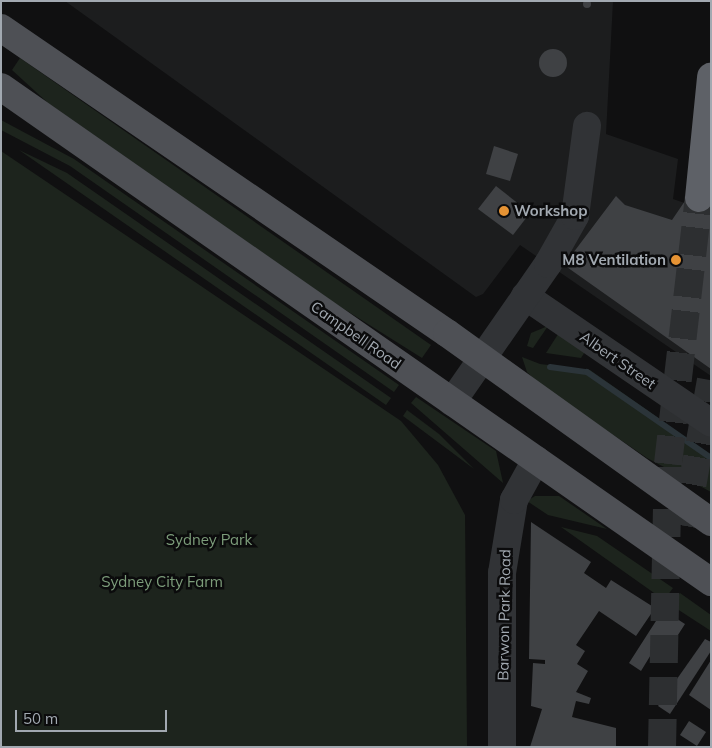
<!DOCTYPE html>
<html>
<head>
<meta charset="utf-8">
<style>
	body { margin:0 }
	#map { position:relative; width:712px; height:748px; overflow:hidden; background:#101011; font-family:Mulish,sans-serif }
	div>[style] { position:absolute }
	.built>* { inset:0; background:#1c1d1e }
	.green>* { inset:0; background:#1d241d }
	.stream>* { height:6px; margin:-3px; padding:0 3px; transform-origin:3px; border-radius:3px; background:#2b3439 }
	.building>* { inset:0; background:#3f4144 }
	.round { border-radius:50% }
	.highway-tunnel>* { height:28px; margin-top:-14px; transform-origin:0; background:repeating-linear-gradient(90deg,#2d2f31 0 28px,transparent 0 42px) }
	.minor>* { height:28px; margin:-14px; padding:0 14px; transform-origin:14px; border-radius:14px; background:#313336 }
	.major>* { height:28px; margin:-14px; padding:0 14px; transform-origin:14px; border-radius:14px; background:#4e5055 }
	.highway>* { height:28px; margin:-14px; padding:0 14px; transform-origin:14px; border-radius:14px; background:#5e6167 }
	.dots>* { width:14px; height:14px; translate:-50% -50%; box-sizing:border-box; border:2px solid #0b0b0c; border-radius:50% }
	span { translate:-50% -50%; white-space:nowrap; text-align:center; line-height:1.15; -webkit-text-stroke:5px #0b0b0c; paint-order:stroke }
	.poi-label { font-size:15px; color:#a2a9b1; font-weight:700 }
	.left { translate:0 -50%; text-align:left }
	.right { translate:-100% -50%; text-align:right }
	.street-label { font-size:15px; color:#a2a9b1 }
	.park-label { font-size:15px; color:#7c9c7a }
	.frame { position:absolute; inset:0; border:2px solid #a2a9b1; pointer-events:none }
	.scale { position:absolute; left:15px; top:710px; width:152px; height:22px; box-sizing:border-box; border:2px solid #a2a9b1; border-top:0; padding-left:6px; font-size:15px; line-height:18px; white-space:nowrap; color:#a2a9b1; -webkit-text-stroke:4px #0b0b0c; paint-order:stroke }
</style>
</head>
<body>
<div id="map">
	<div class="built">
		<div style="clip-path:polygon(65px 1px,613px 1px,606px 134px,678px 159px,673px 199px,711px 212px,711px 376px,520px 245px,483px 294px,476px 297px)"></div>
	</div>
	<div class="green">
		<div style="clip-path:polygon(20px 58px,431px 345px,422px 358px,336px 304px,48px 103px,12px 70px)"></div>
		<div style="clip-path:polygon(1px 120px,74px 159px,399px 385px,394px 392px,70px 166px,1px 130px)"></div>
		<div style="clip-path:polygon(19px 150px,67px 173px,391px 398px,386px 405px)"></div>
		<div style="clip-path:polygon(1px 151px,401px 421px,438px 465px,465px 515px,467px 747px,1px 747px)"></div>
		<div style="clip-path:polygon(548px 326px,533px 348px,527px 346px,531px 333px)"></div>
		<div style="clip-path:polygon(562px 328px,588px 347px,581px 358px,546px 353px)"></div>
		<div style="clip-path:polygon(522px 357px,540px 364px,590px 370px,711px 455px,711px 492px,647px 458px,539px 384px,527px 372px)"></div>
		<div style="clip-path:polygon(416px 397px,496px 451px,503px 483px,411px 403px)"></div>
		<div style="clip-path:polygon(407px 410px,439px 434px,474px 469px,403px 416px)"></div>
		<div style="clip-path:polygon(535px 496px,559px 496px,607px 529px,548px 515px,527px 501px)"></div>
		<div style="clip-path:polygon(561px 527px,597px 536px,673px 588px,664px 600px)"></div>
		<div style="clip-path:polygon(680px 593px,711px 615px,711px 631px,671px 605px)"></div>
	</div>
	<div class="stream">
		<div style="left:550px;top:367px;width:37px;rotate:8deg"></div>
		<div style="left:587px;top:372px;width:151px;rotate:34.7deg"></div>
	</div>
	<div class="building">
		<div class="round" style="left:583px;top:0;width:8px;height:8px"></div>
		<div class="round" style="left:539px;top:49px;width:28px;height:28px"></div>
		<div style="clip-path:polygon(494px 146px,518px 154px,510px 181px,486px 174px)"></div>
		<div style="clip-path:polygon(496px 186px,530px 213px,513px 235px,478px 209px)"></div>
		<div style="clip-path:polygon(689px 195px,711px 201px,711px 369px,564px 265px,616px 196px,625px 205px,672px 220px)"></div>
		<div style="clip-path:polygon(531px 522px,591px 562px,584px 573px,606px 588px,611px 580px,655px 608px,636px 636px,599px 611px,576px 645px,585px 651px,577px 664px,588px 671px,576px 692px,591px 698px,589px 704px,576px 701px,572px 717px,616px 728px,616px 747px,530px 747px,542px 709px,531px 706px,533px 663px,545px 664px,545px 660px,529px 659px)"></div>
		<div style="clip-path:polygon(663px 610px,685px 624px,662px 660px,652px 653px,641px 671px,629px 663px)"></div>
		<div style="clip-path:polygon(705px 639px,711px 642px,711px 651px,670px 714px,658px 706px)"></div>
		<div style="clip-path:polygon(711px 660px,711px 710px,689px 695px)"></div>
		<div style="clip-path:polygon(689px 721px,706px 732px,697px 746px,680px 735px)"></div>
	</div>
	<div class="highway-tunnel">
		<div style="left:685px;top:526px;width:148px;rotate:-79.9deg"></div>
		<div style="left:662px;top:747px;width:283px;rotate:-88.8deg"></div>
		<div style="left:668px;top:464px;width:268px;rotate:-83.4deg"></div>
	</div>
	<div class="minor">
		<div style="left:525px;top:296px;width:225px;rotate:34.3deg"></div>
		<div style="left:452px;top:402px;width:168px;rotate:-55.2deg"></div>
		<div style="left:548px;top:264px;width:55px;rotate:-60.6deg"></div>
		<div style="left:575px;top:216px;width:91px;rotate:-82.4deg"></div>
		<div style="left:502px;top:747px;width:174px;rotate:-90deg"></div>
		<div style="left:502px;top:573px;width:74px;rotate:-80.7deg"></div>
		<div style="left:514px;top:500px;width:46px;rotate:-61.2deg"></div>
	</div>
	<div class="major">
		<div style="left:1px;top:28px;width:540px;rotate:34.37deg"></div>
		<div style="left:447px;top:333px;width:325px;rotate:35.6deg"></div>
		<div style="left:1px;top:87px;width:866px;rotate:34.88deg"></div>
	</div>
	<div class="highway">
		<div style="left:699px;top:198px;width:122px;rotate:-84.3deg"></div>
	</div>
	<div class="dots">
		<div style="left:504px;top:211px;background:#e69334"></div>
		<div style="left:676px;top:260px;background:#e69334"></div>
	</div>
	<div class="poi-label">
		<span class="left" style="left:514px;top:211px">Workshop</span>
		<span class="right" style="left:666px;top:260px">M8 Ventilation</span>
	</div>
	<div class="street-label">
		<span style="left:356px;top:335px;rotate:35deg">Campbell Road</span>
		<span style="left:618px;top:360px;rotate:35deg">Albert Street</span>
		<span style="left:504px;top:615px;rotate:-89deg">Barwon Park Road</span>
	</div>
	<div class="park-label">
		<span style="left:209px;top:540px">Sydney Park</span>
		<span style="left:162px;top:582px">Sydney City Farm</span>
	</div>
	<div class="frame"></div>
	<div class="scale">50 m</div>
</div>
</body>
</html>
